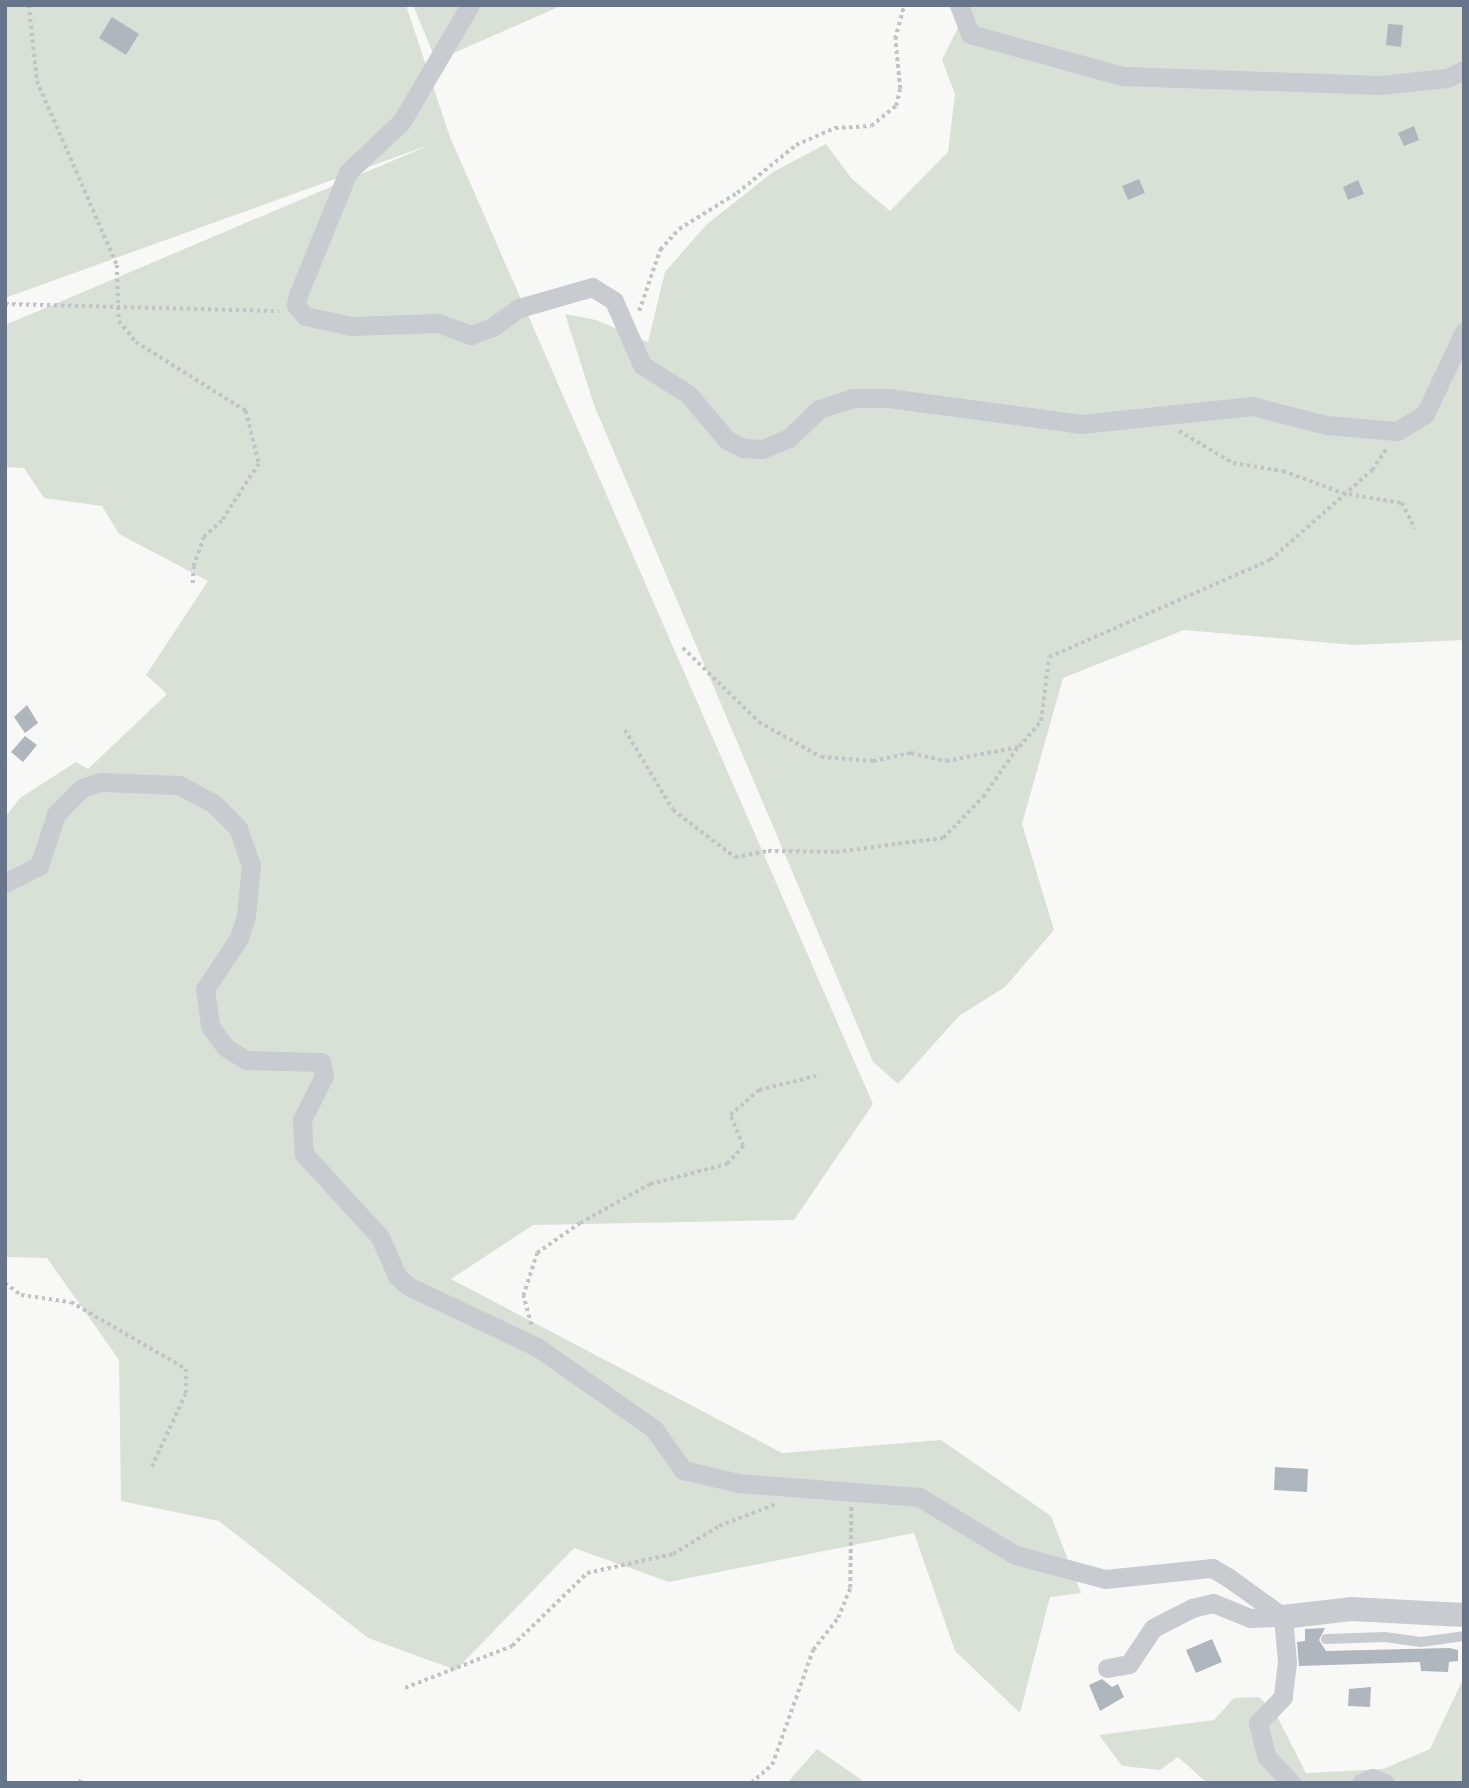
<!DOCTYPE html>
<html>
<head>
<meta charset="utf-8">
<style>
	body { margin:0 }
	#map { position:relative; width:1469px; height:1788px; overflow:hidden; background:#f8f9f6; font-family:Lato,sans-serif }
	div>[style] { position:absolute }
	.green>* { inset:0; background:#d9e1d7 }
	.building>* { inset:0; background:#afb6bd }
	.path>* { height:3.5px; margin-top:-1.75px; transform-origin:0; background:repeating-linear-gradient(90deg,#c2c3c6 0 3.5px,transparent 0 7px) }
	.service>* { height:10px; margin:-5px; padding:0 5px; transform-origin:5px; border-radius:5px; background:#c8cbcf }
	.minor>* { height:19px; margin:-9.5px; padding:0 9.5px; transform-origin:9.5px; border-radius:9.5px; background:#c8cbcf }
	.tertiary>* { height:24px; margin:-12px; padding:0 12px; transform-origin:12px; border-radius:12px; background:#c8cbcf }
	span { translate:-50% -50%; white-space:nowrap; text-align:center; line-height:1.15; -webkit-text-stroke:7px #fff; paint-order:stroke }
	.frame { position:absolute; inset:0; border:7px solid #667589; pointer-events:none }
</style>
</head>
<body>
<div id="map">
	<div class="green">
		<div style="clip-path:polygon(5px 5px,406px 5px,450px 137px,873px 1104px,794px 1220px,533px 1225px,451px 1279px,782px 1453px,941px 1440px,1051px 1516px,1081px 1593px,1050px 1597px,1020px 1713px,955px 1651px,914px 1533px,669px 1582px,574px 1548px,456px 1670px,368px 1638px,219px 1521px,121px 1501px,119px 1360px,47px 1258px,5px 1257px,5px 817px,20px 798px,76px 762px,88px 769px,167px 694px,146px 675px,208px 581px,119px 534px,102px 506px,44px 498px,24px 468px,5px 467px,5px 325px,432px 144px,5px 298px)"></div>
		<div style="clip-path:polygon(413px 5px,563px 5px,436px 61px)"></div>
		<div style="clip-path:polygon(969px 5px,1464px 5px,1464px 640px,1354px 645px,1184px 630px,1063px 678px,1022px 824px,1054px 930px,1005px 987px,959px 1016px,898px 1084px,873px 1062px,594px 405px,565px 314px,596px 320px,648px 342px,665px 272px,706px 225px,773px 172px,826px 144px,852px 179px,890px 211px,948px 152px,955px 94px,942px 60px)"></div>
		<div style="clip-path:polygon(1464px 1677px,1464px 1783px,1207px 1783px,1178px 1757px,1160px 1770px,1122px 1766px,1099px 1735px,1214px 1720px,1234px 1698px,1259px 1697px,1276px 1714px,1306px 1773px,1383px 1769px,1430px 1749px)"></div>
		<div style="clip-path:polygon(817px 1749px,866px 1783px,787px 1783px)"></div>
	</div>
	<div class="building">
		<div style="clip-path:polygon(112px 17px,139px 34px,126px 55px,99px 38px)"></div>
		<div style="clip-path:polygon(1388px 24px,1403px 25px,1401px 47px,1386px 45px)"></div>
		<div style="clip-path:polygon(1414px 126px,1419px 140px,1404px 146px,1398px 133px)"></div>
		<div style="clip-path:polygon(1139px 179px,1145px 193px,1128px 200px,1122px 186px)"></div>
		<div style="clip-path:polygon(1358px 180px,1364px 194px,1348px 200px,1343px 187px)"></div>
		<div style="clip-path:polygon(27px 705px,38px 723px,25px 733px,14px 717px)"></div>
		<div style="clip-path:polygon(25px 736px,37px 745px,23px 762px,11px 752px)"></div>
		<div style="clip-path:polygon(1275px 1467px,1308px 1469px,1307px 1492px,1274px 1490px)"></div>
		<div style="clip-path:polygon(1325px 1628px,1319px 1640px,1326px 1651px,1449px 1648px,1458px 1650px,1458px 1661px,1449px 1662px,1448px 1672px,1421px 1671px,1420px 1662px,1299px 1666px,1297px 1642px,1305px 1641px,1305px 1629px)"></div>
		<div style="clip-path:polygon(1212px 1639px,1222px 1662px,1196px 1673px,1186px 1650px)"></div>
		<div style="clip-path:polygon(1102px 1679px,1112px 1687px,1118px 1684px,1124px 1697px,1100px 1711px,1089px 1685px)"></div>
		<div style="clip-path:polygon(1371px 1687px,1370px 1707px,1348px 1706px,1349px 1689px)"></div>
	</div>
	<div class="path">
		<div style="left:29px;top:5px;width:76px;rotate:84deg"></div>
		<div style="left:37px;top:81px;width:201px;rotate:66.5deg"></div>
		<div style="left:117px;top:265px;width:56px;rotate:88deg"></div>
		<div style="left:119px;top:321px;width:27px;rotate:51deg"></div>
		<div style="left:136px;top:342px;width:130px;rotate:32.1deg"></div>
		<div style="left:246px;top:411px;width:55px;rotate:76.2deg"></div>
		<div style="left:259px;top:464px;width:68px;rotate:123deg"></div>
		<div style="left:222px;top:521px;width:24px;rotate:138deg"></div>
		<div style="left:204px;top:537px;width:31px;rotate:109deg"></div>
		<div style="left:194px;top:566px;width:20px;rotate:93deg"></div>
		<div style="left:5px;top:304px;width:274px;rotate:1.5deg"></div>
		<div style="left:639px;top:311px;width:65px;rotate:-71deg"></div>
		<div style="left:660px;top:250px;width:28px;rotate:-48deg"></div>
		<div style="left:679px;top:229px;width:68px;rotate:-31.8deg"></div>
		<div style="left:737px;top:193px;width:76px;rotate:-39.1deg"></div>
		<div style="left:796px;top:145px;width:43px;rotate:-23.6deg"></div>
		<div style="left:835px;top:128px;width:36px;rotate:-3deg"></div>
		<div style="left:871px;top:126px;width:32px;rotate:-39deg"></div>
		<div style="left:896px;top:106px;width:17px;rotate:-77deg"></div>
		<div style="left:900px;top:89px;width:50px;rotate:-95.7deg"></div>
		<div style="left:895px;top:39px;width:35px;rotate:-75deg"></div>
		<div style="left:1179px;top:431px;width:63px;rotate:30.7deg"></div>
		<div style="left:1233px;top:463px;width:51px;rotate:9.1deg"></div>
		<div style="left:1283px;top:471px;width:63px;rotate:20.4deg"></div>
		<div style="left:1342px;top:493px;width:61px;rotate:9.5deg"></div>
		<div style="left:1402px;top:503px;width:29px;rotate:63deg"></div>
		<div style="left:683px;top:648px;width:106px;rotate:44.2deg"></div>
		<div style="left:759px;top:722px;width:71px;rotate:29.4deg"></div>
		<div style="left:821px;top:757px;width:52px;rotate:4.4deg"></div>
		<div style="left:873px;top:761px;width:39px;rotate:-12deg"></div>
		<div style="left:911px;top:753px;width:36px;rotate:13deg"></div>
		<div style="left:946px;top:761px;width:74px;rotate:-10.9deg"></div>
		<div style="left:1019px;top:747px;width:34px;rotate:-50deg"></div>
		<div style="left:1041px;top:721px;width:64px;rotate:-82.9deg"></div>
		<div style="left:1049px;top:657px;width:241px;rotate:-23.7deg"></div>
		<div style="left:1270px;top:560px;width:136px;rotate:-41.4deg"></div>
		<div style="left:1372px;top:470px;width:27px;rotate:-56deg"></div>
		<div style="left:625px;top:730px;width:93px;rotate:59deg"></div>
		<div style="left:673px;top:810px;width:78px;rotate:37.2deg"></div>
		<div style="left:735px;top:857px;width:34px;rotate:-10deg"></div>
		<div style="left:768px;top:851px;width:68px;rotate:0.8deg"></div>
		<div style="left:836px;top:852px;width:108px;rotate:-7.5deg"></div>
		<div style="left:943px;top:838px;width:57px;rotate:-45.7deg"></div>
		<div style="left:983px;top:797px;width:60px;rotate:-55.2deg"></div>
		<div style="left:5px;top:1283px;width:20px;rotate:37deg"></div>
		<div style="left:21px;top:1295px;width:50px;rotate:8deg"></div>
		<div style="left:71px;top:1302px;width:133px;rotate:30.2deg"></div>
		<div style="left:186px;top:1369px;width:25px;rotate:90deg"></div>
		<div style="left:186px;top:1394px;width:81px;rotate:115deg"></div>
		<div style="left:531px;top:1325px;width:30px;rotate:-105deg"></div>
		<div style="left:523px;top:1296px;width:45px;rotate:-72deg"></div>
		<div style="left:537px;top:1253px;width:52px;rotate:-34.9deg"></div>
		<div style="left:580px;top:1223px;width:80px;rotate:-29.1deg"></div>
		<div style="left:650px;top:1184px;width:80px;rotate:-14.6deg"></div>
		<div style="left:727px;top:1164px;width:24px;rotate:-48deg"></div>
		<div style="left:743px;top:1146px;width:34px;rotate:-113deg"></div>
		<div style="left:730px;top:1115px;width:38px;rotate:-41deg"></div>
		<div style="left:759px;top:1090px;width:59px;rotate:-13.8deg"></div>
		<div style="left:405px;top:1688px;width:115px;rotate:-21.4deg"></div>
		<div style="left:512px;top:1646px;width:105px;rotate:-44.2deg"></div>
		<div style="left:587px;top:1573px;width:88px;rotate:-12.5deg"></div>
		<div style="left:673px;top:1554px;width:54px;rotate:-31.3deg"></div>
		<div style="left:719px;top:1526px;width:61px;rotate:-21.1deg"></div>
		<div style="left:79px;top:1783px;width:4px;rotate:-56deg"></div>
		<div style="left:751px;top:1783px;width:28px;rotate:-41deg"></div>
		<div style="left:772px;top:1765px;width:122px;rotate:-70.4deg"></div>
		<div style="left:813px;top:1650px;width:41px;rotate:-52deg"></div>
		<div style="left:838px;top:1618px;width:32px;rotate:-68deg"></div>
		<div style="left:850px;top:1588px;width:81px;rotate:-89.3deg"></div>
	</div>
	<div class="service">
		<div style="left:1326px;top:1639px;width:59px;rotate:-1.9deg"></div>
		<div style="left:1385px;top:1637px;width:36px;rotate:8deg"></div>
		<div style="left:1421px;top:1642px;width:43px;rotate:-7.9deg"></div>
	</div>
	<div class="minor">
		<div style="left:470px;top:5px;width:134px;rotate:120.4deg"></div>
		<div style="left:402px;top:121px;width:74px;rotate:136.6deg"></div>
		<div style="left:348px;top:172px;width:133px;rotate:112.1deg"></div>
		<div style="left:298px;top:295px;width:10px;rotate:101deg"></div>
		<div style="left:296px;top:305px;width:14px;rotate:51deg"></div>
		<div style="left:305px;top:316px;width:48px;rotate:12deg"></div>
		<div style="left:352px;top:326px;width:86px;rotate:-2deg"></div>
		<div style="left:438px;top:323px;width:35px;rotate:20deg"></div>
		<div style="left:471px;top:335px;width:25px;rotate:-21deg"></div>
		<div style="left:494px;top:326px;width:31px;rotate:-36deg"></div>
		<div style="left:519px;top:308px;width:76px;rotate:-16deg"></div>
		<div style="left:592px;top:287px;width:26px;rotate:32deg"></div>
		<div style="left:614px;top:301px;width:70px;rotate:66.4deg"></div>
		<div style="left:642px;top:365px;width:54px;rotate:32.2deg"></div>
		<div style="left:688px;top:394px;width:60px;rotate:49.7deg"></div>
		<div style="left:727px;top:440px;width:18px;rotate:27deg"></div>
		<div style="left:743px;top:448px;width:19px;rotate:3deg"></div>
		<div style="left:762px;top:449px;width:29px;rotate:-22deg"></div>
		<div style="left:789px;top:438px;width:42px;rotate:-44deg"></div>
		<div style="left:819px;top:409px;width:35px;rotate:-18deg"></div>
		<div style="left:852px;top:398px;width:37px"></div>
		<div style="left:889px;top:398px;width:194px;rotate:7.7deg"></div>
		<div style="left:1081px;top:424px;width:172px;rotate:-6deg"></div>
		<div style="left:1252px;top:406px;width:76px;rotate:14.4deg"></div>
		<div style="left:1326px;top:425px;width:71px;rotate:4.8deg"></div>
		<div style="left:1397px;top:431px;width:33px;rotate:-31deg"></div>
		<div style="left:1425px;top:414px;width:91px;rotate:-64.6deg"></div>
		<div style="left:959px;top:5px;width:31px;rotate:69deg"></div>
		<div style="left:970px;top:34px;width:159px;rotate:15.4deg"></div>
		<div style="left:1123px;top:76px;width:256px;rotate:2deg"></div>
		<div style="left:1379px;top:85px;width:68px;rotate:-5.9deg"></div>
		<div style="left:1447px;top:78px;width:19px;rotate:-25deg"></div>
		<div style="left:5px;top:883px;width:38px;rotate:-27deg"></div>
		<div style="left:39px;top:866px;width:55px;rotate:-71.9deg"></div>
		<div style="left:56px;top:814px;width:37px;rotate:-45deg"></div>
		<div style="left:82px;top:788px;width:20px;rotate:-18deg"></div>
		<div style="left:101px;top:782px;width:78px;rotate:2.2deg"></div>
		<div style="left:179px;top:785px;width:38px;rotate:28deg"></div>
		<div style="left:213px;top:803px;width:35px;rotate:45deg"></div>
		<div style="left:238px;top:828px;width:39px;rotate:71deg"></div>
		<div style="left:251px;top:865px;width:51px;rotate:95.6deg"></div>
		<div style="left:246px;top:916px;width:23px;rotate:108deg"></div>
		<div style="left:239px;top:938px;width:61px;rotate:123.7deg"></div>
		<div style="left:205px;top:989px;width:37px;rotate:82deg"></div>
		<div style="left:210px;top:1026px;width:26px;rotate:54deg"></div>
		<div style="left:225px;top:1047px;width:25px;rotate:32deg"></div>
		<div style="left:246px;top:1060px;width:75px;rotate:1.5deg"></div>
		<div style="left:321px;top:1062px;width:14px;rotate:78deg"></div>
		<div style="left:324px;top:1076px;width:49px;rotate:116.6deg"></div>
		<div style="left:302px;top:1120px;width:34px;rotate:87deg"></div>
		<div style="left:304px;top:1154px;width:113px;rotate:47.5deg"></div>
		<div style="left:380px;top:1237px;width:43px;rotate:66.4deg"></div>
		<div style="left:397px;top:1276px;width:15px;rotate:42deg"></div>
		<div style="left:408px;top:1286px;width:143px;rotate:25.3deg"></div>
		<div style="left:537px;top:1347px;width:143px;rotate:35deg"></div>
		<div style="left:654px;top:1429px;width:50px;rotate:54.7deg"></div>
		<div style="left:683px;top:1470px;width:57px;rotate:13.3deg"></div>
		<div style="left:738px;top:1483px;width:182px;rotate:4.4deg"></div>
		<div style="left:919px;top:1497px;width:112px;rotate:31.1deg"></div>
		<div style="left:1015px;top:1555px;width:93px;rotate:14.9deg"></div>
		<div style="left:1105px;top:1579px;width:108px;rotate:-5.9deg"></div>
		<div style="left:1212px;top:1568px;width:20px;rotate:30deg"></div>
		<div style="left:1229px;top:1578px;width:67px;rotate:35.8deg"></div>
		<div style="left:1283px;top:1617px;width:45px;rotate:84.9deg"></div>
		<div style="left:1287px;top:1662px;width:35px;rotate:97deg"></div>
		<div style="left:1283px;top:1697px;width:36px;rotate:134deg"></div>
		<div style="left:1258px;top:1723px;width:34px;rotate:76deg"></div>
		<div style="left:1266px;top:1756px;width:37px;rotate:47deg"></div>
		<div style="left:1107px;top:1668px;width:22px;rotate:-10deg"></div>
		<div style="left:1129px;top:1664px;width:43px;rotate:-56.3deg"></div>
		<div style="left:1153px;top:1628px;width:44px;rotate:-27.1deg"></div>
		<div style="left:1192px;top:1608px;width:22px;rotate:-13deg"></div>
		<div style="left:1213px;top:1603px;width:40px;rotate:22deg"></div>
		<div style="left:1250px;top:1618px;width:33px;rotate:-2deg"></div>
		<div style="left:1361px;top:1783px;width:12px;rotate:-24deg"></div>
		<div style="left:1372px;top:1778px;width:14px;rotate:21deg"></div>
	</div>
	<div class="tertiary">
		<div style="left:1283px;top:1617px;width:68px;rotate:-6.7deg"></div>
		<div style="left:1351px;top:1609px;width:113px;rotate:3deg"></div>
	</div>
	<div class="frame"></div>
</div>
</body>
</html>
